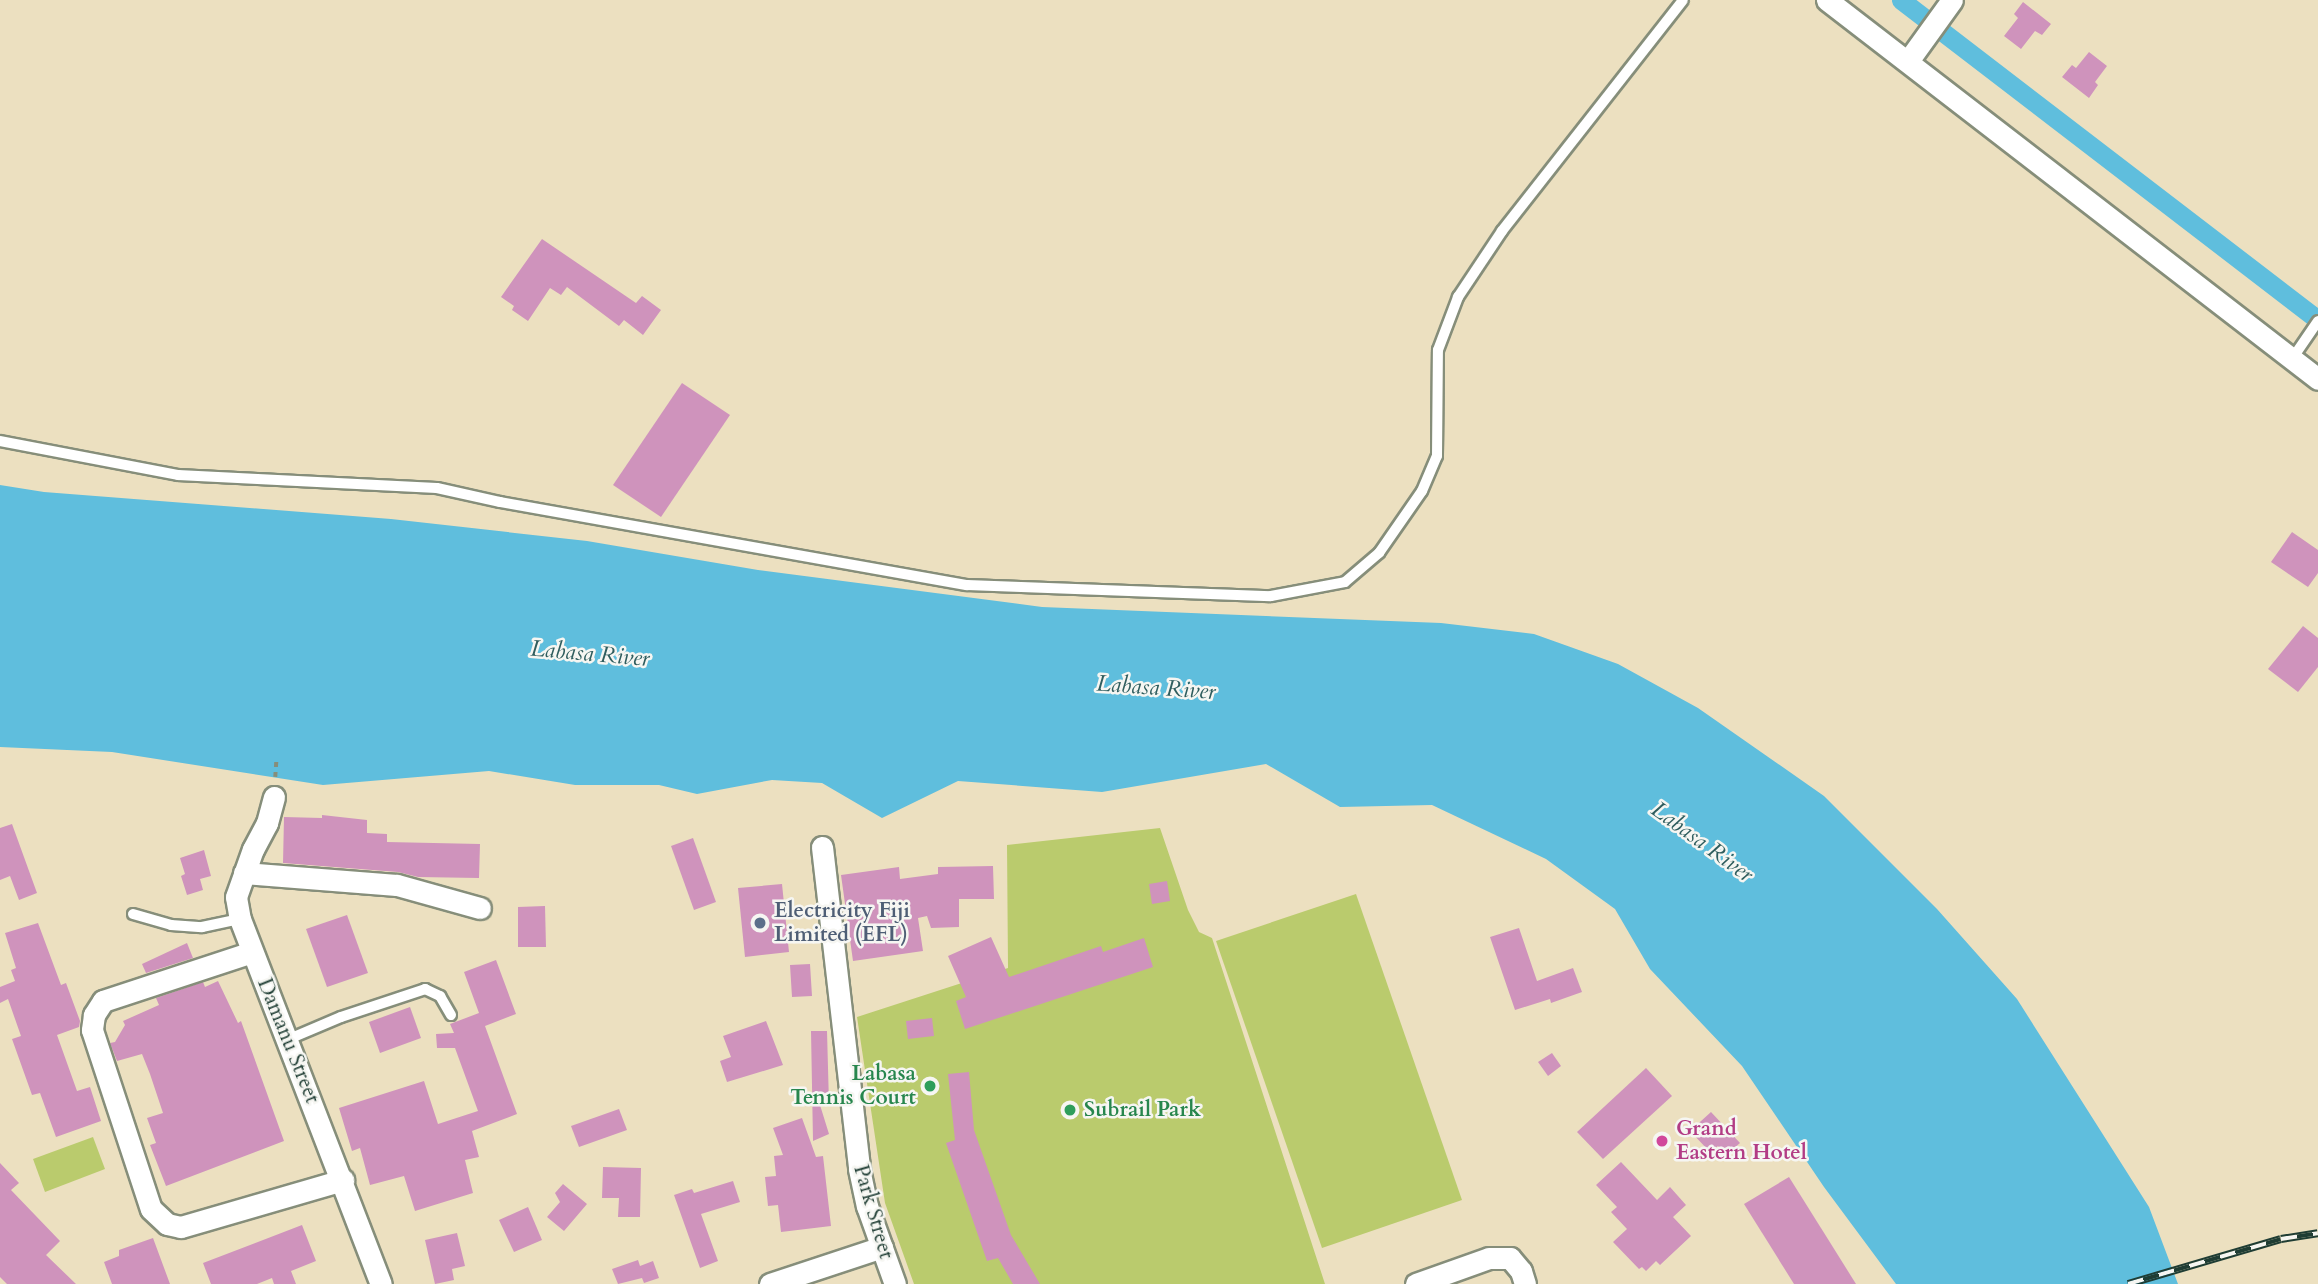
<!DOCTYPE html>
<html>
<head>
<meta charset="utf-8">
<style>
	body { margin:0 }
	#map { position:relative; width:2318px; height:1284px; overflow:hidden; background:#ece0c0; font-family:Cardo,serif }
	div>[style] { position:absolute }
	.green>* { inset:0; background:#bacb6d }
	.water>* { inset:0; background:#5fbedd }
	.canal>* { height:19px; margin:-9.5px; padding:0 9.5px; transform-origin:9.5px; border-radius:9.5px; background:#5fbedd }
	.building>* { inset:0; background:#cf93bc }
	.path>* { height:3.5px; margin-top:-1.75px; transform-origin:0; background:repeating-linear-gradient(90deg,#868e7a 0 5px,transparent 0 10px) }
	.roads { filter:drop-shadow(2px 0 #868e7a) drop-shadow(-2px 0 #868e7a) drop-shadow(0 2px #868e7a) drop-shadow(0 -2px #868e7a) }
	.service>* { height:10px; margin:-5px; padding:0 5px; transform-origin:5px; border-radius:5px; background:#fff }
	.minor>* { height:21px; margin:-10.5px; padding:0 10.5px; transform-origin:10.5px; border-radius:10.5px; background:#fff }
	.rail>* { height:8px; margin-top:-4px; transform-origin:0; background:repeating-linear-gradient(90deg,#f6f6f2 0 16px,#1f3d34 0 32px); box-sizing:border-box; border-block:2px solid #1f3d34 }
	.dots>* { width:19px; height:19px; translate:-50% -50%; box-sizing:border-box; border:4px solid #f6f6f2; border-radius:50% }
	span { translate:-50% -50%; white-space:nowrap; text-align:center; line-height:1.15; -webkit-text-stroke:5px #f6f6f2; paint-order:stroke }
	.service-label { font-size:21px; color:#4e5e75; font-weight:700 }
	.left { translate:0 -50%; text-align:left }
	.street-label { font-size:21px; color:#1f3d34 }
	.leisure-label { font-size:21px; color:#27864d; font-weight:700 }
	.right { translate:-100% -50%; text-align:right }
	.hotel-label { font-size:21px; color:#b23c85; font-weight:700 }
	.water-label { font-size:23px; color:#2f5d5e; font-style:italic }
</style>
</head>
<body>
<div id="map">
	<div class="green">
		<div style="clip-path:polygon(1160px 828px,1188px 910px,1199px 932px,1212px 938px,1325px 1284px,914px 1284px,885px 1203px,857px 1017px,1008px 968px,1007px 845px)"></div>
		<div style="clip-path:polygon(1356px 894px,1462px 1200px,1322px 1248px,1216px 941px)"></div>
		<div style="clip-path:polygon(93px 1137px,105px 1169px,45px 1192px,33px 1159px)"></div>
	</div>
	<div class="water">
		<div style="clip-path:polygon(0 485px,44px 492px,391px 519px,587px 541px,758px 570px,1042px 607px,1441px 623px,1534px 634px,1618px 664px,1698px 708px,1824px 796px,1937px 909px,2017px 999px,2149px 1207px,2178px 1284px,1896px 1284px,1824px 1187px,1742px 1066px,1650px 969px,1615px 909px,1546px 859px,1432px 805px,1340px 807px,1266px 764px,1102px 792px,958px 781px,882px 818px,822px 783px,772px 780px,697px 794px,659px 785px,575px 785px,489px 771px,323px 785px,112px 752px,0 747px)"></div>
	</div>
	<div class="canal">
		<div style="left:1901px;top:0;width:519px;rotate:37.49deg"></div>
	</div>
	<div class="building">
		<div style="clip-path:polygon(2023px 2px,2051px 24px,2042px 35px,2035px 31px,2021px 49px,2004px 36px,2018px 18px,2014px 14px)"></div>
		<div style="clip-path:polygon(2089px 52px,2107px 66px,2095px 82px,2098px 85px,2089px 98px,2062px 77px,2072px 65px,2076px 68px)"></div>
		<div style="clip-path:polygon(542px 239px,636px 303px,642px 296px,661px 310px,643px 335px,624px 320px,619px 326px,567px 287px,561px 295px,550px 288px,528px 321px,512px 310px,514px 306px,501px 297px)"></div>
		<div style="clip-path:polygon(682px 383px,730px 415px,661px 517px,613px 485px)"></div>
		<div style="clip-path:polygon(2292px 532px,2318px 550px,2318px 573px,2308px 587px,2271px 562px)"></div>
		<div style="clip-path:polygon(2303px 626px,2318px 638px,2318px 667px,2298px 692px,2268px 669px)"></div>
		<div style="clip-path:polygon(322px 815px,367px 820px,367px 833px,387px 834px,387px 842px,480px 844px,479px 878px,418px 877px,398px 872px,283px 863px,284px 817px,322px 818px)"></div>
		<div style="clip-path:polygon(12px 824px,37px 893px,19px 900px,10px 876px,0 880px,0 828px)"></div>
		<div style="clip-path:polygon(693px 838px,716px 902px,694px 910px,671px 846px)"></div>
		<div style="clip-path:polygon(204px 850px,211px 876px,200px 879px,203px 890px,187px 895px,181px 876px,185px 874px,180px 858px)"></div>
		<div style="clip-path:polygon(993px 866px,994px 899px,959px 899px,959px 927px,931px 928px,927px 916px,918px 918px,923px 951px,853px 961px,841px 875px,899px 867px,900px 879px,938px 874px,938px 867px)"></div>
		<div style="clip-path:polygon(1167px 881px,1170px 901px,1152px 904px,1149px 884px)"></div>
		<div style="clip-path:polygon(782px 884px,789px 952px,745px 957px,738px 888px)"></div>
		<div style="clip-path:polygon(545px 906px,546px 947px,518px 947px,518px 907px)"></div>
		<div style="clip-path:polygon(347px 915px,368px 973px,327px 987px,306px 929px)"></div>
		<div style="clip-path:polygon(38px 923px,61px 985px,66px 983px,80px 1021px,79px 1027px,57px 1035px,77px 1091px,90px 1087px,101px 1121px,56px 1137px,40px 1093px,32px 1095px,12px 1039px,21px 1036px,8px 999px,0 1003px,0 987px,15px 981px,11px 970px,16px 968px,5px 933px)"></div>
		<div style="clip-path:polygon(1519px 928px,1537px 981px,1573px 968px,1582px 992px,1551px 1003px,1550px 999px,1515px 1010px,1490px 937px)"></div>
		<div style="clip-path:polygon(991px 937px,1009px 977px,1101px 946px,1103px 952px,1144px 938px,1153px 967px,965px 1029px,956px 1001px,966px 997px,948px 956px)"></div>
		<div style="clip-path:polygon(187px 943px,193px 958px,146px 973px,142px 964px)"></div>
		<div style="clip-path:polygon(496px 960px,516px 1014px,485px 1026px,517px 1114px,472px 1131px,479px 1157px,465px 1160px,473px 1193px,415px 1211px,404px 1176px,370px 1185px,360px 1148px,352px 1151px,339px 1108px,424px 1081px,438px 1124px,478px 1111px,455px 1048px,437px 1048px,436px 1034px,454px 1033px,450px 1024px,479px 1013px,464px 972px)"></div>
		<div style="clip-path:polygon(810px 964px,812px 996px,792px 997px,790px 965px)"></div>
		<div style="clip-path:polygon(218px 981px,238px 1023px,241px 1021px,284px 1141px,166px 1186px,150px 1145px,156px 1143px,147px 1118px,163px 1113px,150px 1074px,142px 1054px,117px 1061px,110px 1043px,115px 1042px,125px 1025px,123px 1021px,159px 1005px,156px 998px,203px 982px,205px 987px)"></div>
		<div style="clip-path:polygon(410px 1007px,421px 1038px,380px 1053px,369px 1022px)"></div>
		<div style="clip-path:polygon(932px 1018px,934px 1036px,908px 1039px,906px 1021px)"></div>
		<div style="clip-path:polygon(766px 1021px,783px 1065px,727px 1082px,720px 1061px,731px 1057px,723px 1036px)"></div>
		<div style="clip-path:polygon(811px 1031px,827px 1031px,829px 1104px,820px 1105px,829px 1134px,813px 1141px)"></div>
		<div style="clip-path:polygon(1552px 1053px,1561px 1066px,1548px 1076px,1538px 1062px)"></div>
		<div style="clip-path:polygon(1646px 1068px,1672px 1096px,1603px 1159px,1577px 1132px)"></div>
		<div style="clip-path:polygon(969px 1072px,974px 1130px,1011px 1235px,1040px 1284px,1013px 1284px,998px 1258px,987px 1261px,946px 1143px,955px 1140px,948px 1074px)"></div>
		<div style="clip-path:polygon(619px 1109px,627px 1130px,579px 1147px,571px 1126px)"></div>
		<div style="clip-path:polygon(1711px 1112px,1740px 1143px,1726px 1155px,1718px 1146px,1710px 1152px,1690px 1131px)"></div>
		<div style="clip-path:polygon(802px 1118px,816px 1157px,823px 1156px,831px 1226px,781px 1232px,778px 1205px,768px 1206px,765px 1177px,776px 1176px,774px 1156px,783px 1155px,773px 1128px)"></div>
		<div style="clip-path:polygon(1621px 1162px,1657px 1200px,1670px 1187px,1686px 1205px,1673px 1217px,1691px 1236px,1660px 1265px,1656px 1261px,1646px 1271px,1642px 1267px,1639px 1269px,1613px 1242px,1627px 1229px,1611px 1212px,1617px 1207px,1596px 1185px)"></div>
		<div style="clip-path:polygon(0 1163px,19px 1183px,11px 1190px,60px 1241px,46px 1255px,76px 1284px,7px 1284px,0 1277px)"></div>
		<div style="clip-path:polygon(603px 1167px,641px 1168px,640px 1217px,618px 1217px,619px 1198px,602px 1198px)"></div>
		<div style="clip-path:polygon(1789px 1177px,1831px 1244px,1856px 1284px,1794px 1284px,1744px 1204px)"></div>
		<div style="clip-path:polygon(733px 1181px,740px 1202px,701px 1214px,718px 1261px,700px 1268px,674px 1195px,692px 1189px,694px 1193px)"></div>
		<div style="clip-path:polygon(563px 1184px,587px 1204px,564px 1231px,547px 1217px,560px 1202px,555px 1193px)"></div>
		<div style="clip-path:polygon(528px 1207px,542px 1240px,514px 1252px,499px 1220px)"></div>
		<div style="clip-path:polygon(302px 1225px,316px 1261px,291px 1271px,296px 1284px,274px 1284px,272px 1278px,257px 1284px,211px 1284px,203px 1263px)"></div>
		<div style="clip-path:polygon(457px 1233px,465px 1266px,452px 1269px,454px 1280px,435px 1284px,425px 1240px)"></div>
		<div style="clip-path:polygon(153px 1238px,170px 1284px,112px 1284px,104px 1262px,119px 1256px,119px 1250px)"></div>
		<div style="clip-path:polygon(638px 1260px,640px 1266px,653px 1261px,659px 1278px,644px 1283px,642px 1278px,618px 1284px,612px 1269px)"></div>
	</div>
	<div class="path">
		<div style="left:275px;top:777px;width:16px;rotate:-86deg"></div>
	</div>
	<div class="roads">
		<div class="service">
			<div style="left:2292px;top:359px;width:46px;rotate:-55.6deg"></div>
			<div style="left:0;top:441px;width:181px;rotate:10.8deg"></div>
			<div style="left:178px;top:475px;width:259px;rotate:2.9deg"></div>
			<div style="left:437px;top:488px;width:65px;rotate:12.5deg"></div>
			<div style="left:500px;top:502px;width:474px;rotate:10.1deg"></div>
			<div style="left:967px;top:585px;width:304px;rotate:2.1deg"></div>
			<div style="left:1271px;top:596px;width:75px;rotate:-10.7deg"></div>
			<div style="left:1345px;top:582px;width:45px;rotate:-40.5deg"></div>
			<div style="left:1379px;top:553px;width:75px;rotate:-55.3deg"></div>
			<div style="left:1422px;top:491px;width:38px;rotate:-67deg"></div>
			<div style="left:1437px;top:456px;width:106px;rotate:-89.5deg"></div>
			<div style="left:1438px;top:350px;width:57px;rotate:-69.3deg"></div>
			<div style="left:1458px;top:297px;width:79px;rotate:-56.3deg"></div>
			<div style="left:1502px;top:231px;width:293px;rotate:-51.9deg"></div>
			<div style="left:133px;top:914px;width:40px;rotate:16deg"></div>
			<div style="left:171px;top:925px;width:31px;rotate:4deg"></div>
			<div style="left:202px;top:927px;width:39px;rotate:-12deg"></div>
			<div style="left:289px;top:1039px;width:56px;rotate:-22.9deg"></div>
			<div style="left:341px;top:1017px;width:89px;rotate:-18.4deg"></div>
			<div style="left:425px;top:989px;width:17px;rotate:25deg"></div>
			<div style="left:440px;top:996px;width:22px;rotate:60deg"></div>
		</div>
		<div class="minor">
			<div style="left:1827px;top:0;width:620px;rotate:37.66deg"></div>
			<div style="left:1908px;top:61px;width:75px;rotate:-54.2deg"></div>
			<div style="left:274px;top:797px;width:27px;rotate:105deg"></div>
			<div style="left:267px;top:823px;width:30px;rotate:118deg"></div>
			<div style="left:253px;top:849px;width:51px;rotate:109.5deg"></div>
			<div style="left:236px;top:897px;width:22px;rotate:80deg"></div>
			<div style="left:240px;top:919px;width:391px;rotate:68.9deg"></div>
			<div style="left:822px;top:847px;width:324px;rotate:83.4deg"></div>
			<div style="left:859px;top:1169px;width:38px;rotate:78deg"></div>
			<div style="left:867px;top:1206px;width:83px;rotate:70.3deg"></div>
			<div style="left:244px;top:873px;width:153px;rotate:4.5deg"></div>
			<div style="left:397px;top:885px;width:86px;rotate:15.5deg"></div>
			<div style="left:252px;top:952px;width:157px;rotate:161.8deg"></div>
			<div style="left:103px;top:1001px;width:17px;rotate:123deg"></div>
			<div style="left:94px;top:1015px;width:15px;rotate:98deg"></div>
			<div style="left:92px;top:1030px;width:188px;rotate:71.8deg"></div>
			<div style="left:151px;top:1209px;width:22px;rotate:43deg"></div>
			<div style="left:167px;top:1224px;width:14px;rotate:12deg"></div>
			<div style="left:181px;top:1227px;width:169px;rotate:-16.2deg"></div>
			<div style="left:770px;top:1284px;width:118px;rotate:-18.3deg"></div>
			<div style="left:1416px;top:1284px;width:77px;rotate:-19.6deg"></div>
			<div style="left:1489px;top:1258px;width:21px"></div>
			<div style="left:1510px;top:1258px;width:17px;rotate:50deg"></div>
			<div style="left:1521px;top:1271px;width:14px;rotate:73deg"></div>
		</div>
	</div>
	<div class="rail">
		<div style="left:2128px;top:1284px;width:159px;rotate:-16.4deg"></div>
		<div style="left:2281px;top:1239px;width:37px;rotate:-9deg"></div>
	</div>
	<div class="dots">
		<div style="left:760px;top:923px;background:#5c6f8a"></div>
		<div style="left:930px;top:1086px;background:#2e9e5b"></div>
		<div style="left:1070px;top:1110px;background:#2e9e5b"></div>
		<div style="left:1662px;top:1141px;background:#d1479c"></div>
	</div>
	<div class="service-label">
		<span class="left" style="left:774px;top:923px">Electricity Fiji<br>Limited (EFL)</span>
	</div>
	<div class="street-label">
		<span style="left:288px;top:1041px;rotate:68deg">Damanu Street</span>
		<span style="left:873px;top:1212px;rotate:74deg">Park Street</span>
	</div>
	<div class="leisure-label">
		<span class="right" style="left:916px;top:1086px">Labasa<br>Tennis Court</span>
		<span class="left" style="left:1084px;top:1110px">Subrail Park</span>
	</div>
	<div class="hotel-label">
		<span class="left" style="left:1676px;top:1141px">Grand<br>Eastern Hotel</span>
	</div>
	<div class="water-label">
		<span style="left:590px;top:654px;rotate:5deg">Labasa River</span>
		<span style="left:1156px;top:688px;rotate:4deg">Labasa River</span>
		<span style="left:1702px;top:842px;rotate:36deg">Labasa River</span>
	</div>
</div>
</body>
</html>
